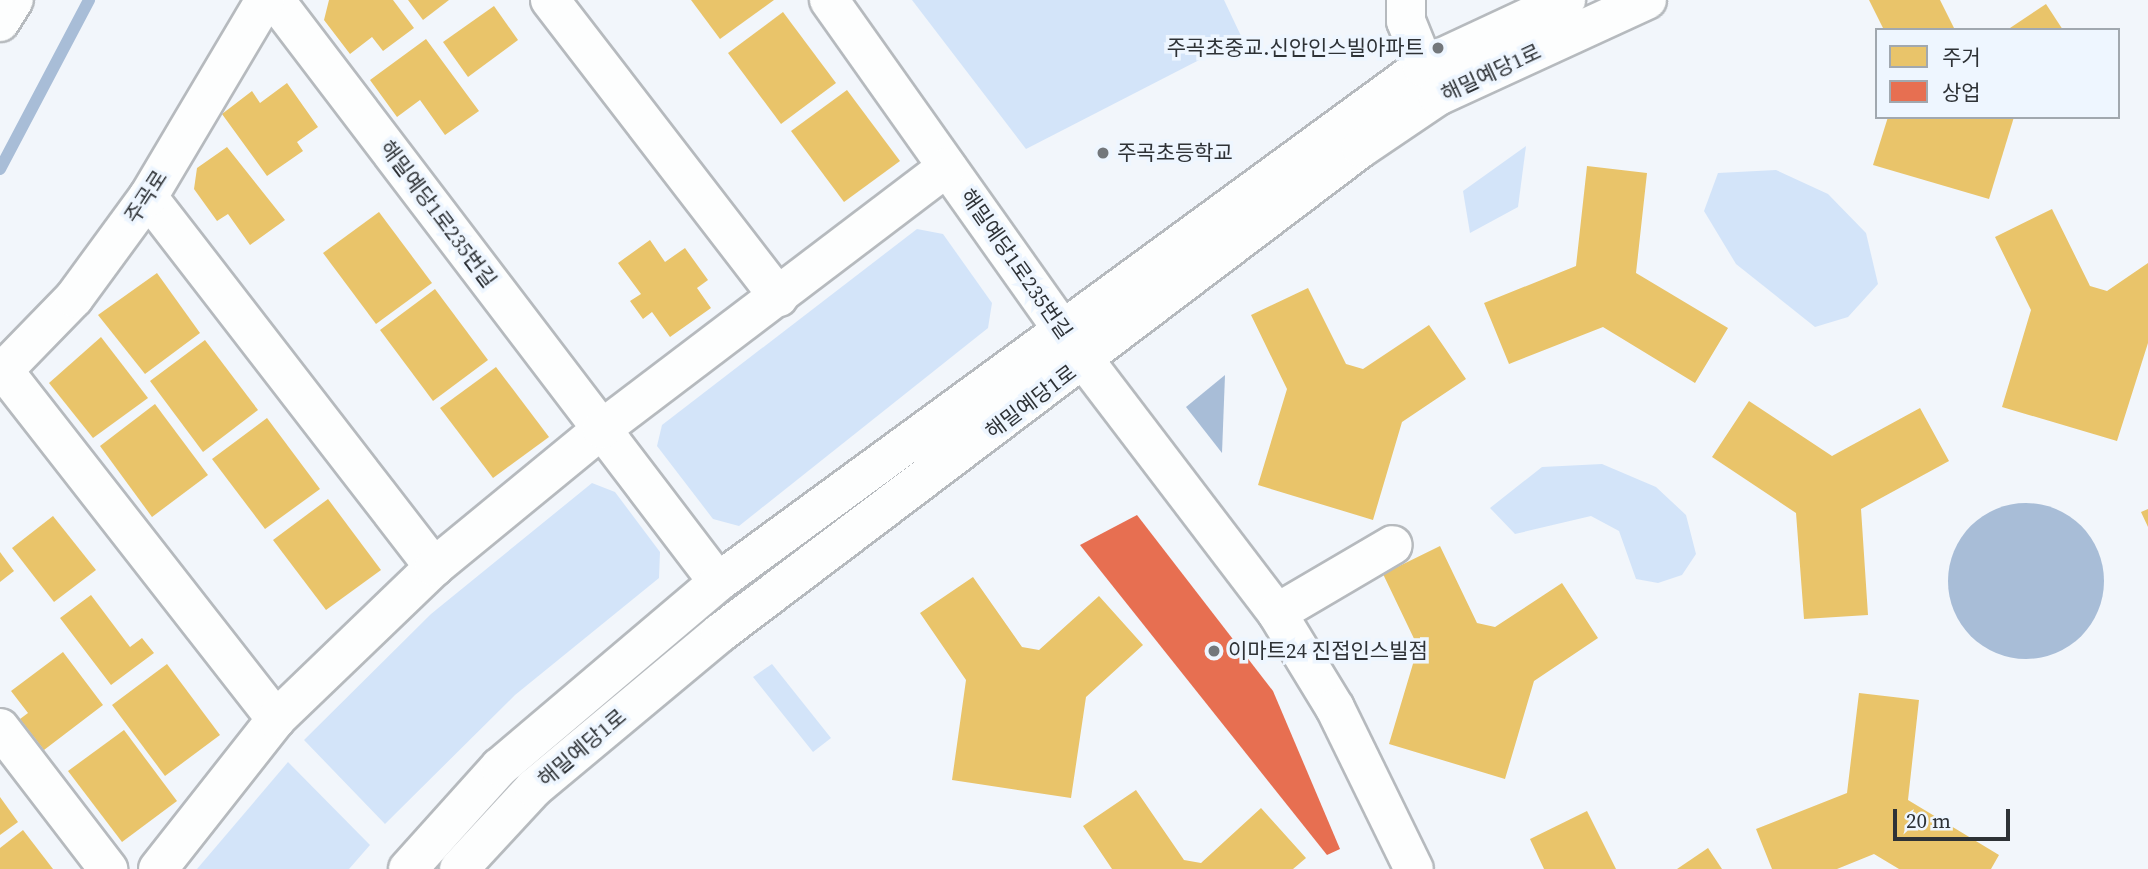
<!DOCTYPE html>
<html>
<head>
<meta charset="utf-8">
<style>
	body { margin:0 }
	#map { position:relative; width:2148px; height:869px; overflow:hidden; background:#f2f6fb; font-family:"Source Serif 4","Noto Sans KR",serif }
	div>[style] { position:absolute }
	.green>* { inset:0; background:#d3e4f9 }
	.water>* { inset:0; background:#a8bdd7 }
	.round { border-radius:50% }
	.homes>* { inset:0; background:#e9c46a }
	.shops>* { inset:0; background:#e76f51 }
	.stream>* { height:12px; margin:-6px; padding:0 6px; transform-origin:6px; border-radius:6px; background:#a8bdd7 }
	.roads { filter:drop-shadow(2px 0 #b6babe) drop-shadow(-2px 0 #b6babe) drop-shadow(0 2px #b6babe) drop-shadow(0 -2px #b6babe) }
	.minor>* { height:38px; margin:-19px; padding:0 19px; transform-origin:19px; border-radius:19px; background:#fdfefe }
	.dots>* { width:19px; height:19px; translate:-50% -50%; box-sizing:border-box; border:4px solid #eef6ff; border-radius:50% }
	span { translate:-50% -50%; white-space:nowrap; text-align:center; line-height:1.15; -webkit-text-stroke:7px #eef6ff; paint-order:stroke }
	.poi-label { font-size:21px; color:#2e3236 }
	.right { translate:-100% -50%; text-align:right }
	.left { translate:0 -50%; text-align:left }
	.street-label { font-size:21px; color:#2e3236 }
	.legend { position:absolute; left:1875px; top:28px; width:245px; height:91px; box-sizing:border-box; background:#eef6ff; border:2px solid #a1a8af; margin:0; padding:9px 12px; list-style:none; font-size:21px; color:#2e3236 }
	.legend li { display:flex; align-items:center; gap:14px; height:35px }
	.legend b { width:35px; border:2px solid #a1a8af }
	.scale { position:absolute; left:1893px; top:809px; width:117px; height:32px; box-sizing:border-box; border:4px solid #2e3236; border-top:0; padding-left:9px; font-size:21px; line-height:24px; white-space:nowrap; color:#2e3236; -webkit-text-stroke:5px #eef6ff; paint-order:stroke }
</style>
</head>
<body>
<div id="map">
	<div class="green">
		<div style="clip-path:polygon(912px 0,1224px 0,1242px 38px,1026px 149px)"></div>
		<div style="clip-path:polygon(1526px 146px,1518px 207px,1470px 233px,1463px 191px)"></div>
		<div style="clip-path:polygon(1776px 170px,1828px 194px,1866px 233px,1878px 284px,1848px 317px,1815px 327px,1736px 264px,1704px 211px,1718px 173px)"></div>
		<div style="clip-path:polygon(917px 229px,943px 234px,992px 303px,988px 328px,739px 526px,713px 519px,657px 446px,662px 425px)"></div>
		<div style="clip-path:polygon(1602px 464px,1656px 487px,1686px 515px,1696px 554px,1682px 575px,1658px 583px,1636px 579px,1619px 531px,1591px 516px,1515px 534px,1490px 508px,1542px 467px)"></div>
		<div style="clip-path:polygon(592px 483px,615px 492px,660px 552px,659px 578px,515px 695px,385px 824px,304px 740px,431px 614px)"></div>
		<div style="clip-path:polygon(772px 664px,831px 738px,813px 752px,753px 677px)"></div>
		<div style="clip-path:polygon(288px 762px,370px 845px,349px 869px,197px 869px)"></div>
	</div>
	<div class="water">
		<div style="clip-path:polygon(1225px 375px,1222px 453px,1186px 407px)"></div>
		<div class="round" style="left:1948px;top:503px;width:156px;height:156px"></div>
	</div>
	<div class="homes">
		<div style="clip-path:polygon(329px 0,393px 0,414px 28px,383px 51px,372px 37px,350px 54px,324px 20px)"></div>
		<div style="clip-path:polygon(408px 0,449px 0,423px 20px)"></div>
		<div style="clip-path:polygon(691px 0,774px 0,720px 39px)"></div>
		<div style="clip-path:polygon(1869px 0,1940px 0,1955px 30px,1884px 30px)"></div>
		<div style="clip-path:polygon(2046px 4px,2063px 30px,2007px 30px)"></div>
		<div style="clip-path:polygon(494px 6px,518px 40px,468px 77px,443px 42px)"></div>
		<div style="clip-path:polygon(783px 12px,836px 83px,781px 124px,728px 53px)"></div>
		<div style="clip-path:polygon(426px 39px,479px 111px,445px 135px,420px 100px,397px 117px,370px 80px)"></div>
		<div style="clip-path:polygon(287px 83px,318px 127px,297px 142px,303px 151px,267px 176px,222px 114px,252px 91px,260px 103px)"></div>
		<div style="clip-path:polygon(847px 90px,900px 161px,844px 202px,791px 131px)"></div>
		<div style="clip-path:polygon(1888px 117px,2014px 117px,1989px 199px,1873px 165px)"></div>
		<div style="clip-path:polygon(227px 147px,285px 220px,250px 245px,228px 214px,217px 221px,194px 189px,197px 168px)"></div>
		<div style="clip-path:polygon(1587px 166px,1647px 173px,1636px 273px,1728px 328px,1695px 383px,1603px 327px,1509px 364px,1484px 303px,1576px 266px)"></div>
		<div style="clip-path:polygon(2052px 209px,2090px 286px,2107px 291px,2148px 263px,2148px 343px,2117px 441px,2002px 407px,2031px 310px,1995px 237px)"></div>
		<div style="clip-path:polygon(379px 212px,432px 283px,376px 324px,323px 253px)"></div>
		<div style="clip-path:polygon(650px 240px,665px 262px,685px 248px,708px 280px,697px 288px,711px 308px,670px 337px,652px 312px,643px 319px,630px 301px,641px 294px,618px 263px)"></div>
		<div style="clip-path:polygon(157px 273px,200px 333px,145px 374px,98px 315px)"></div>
		<div style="clip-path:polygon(1308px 288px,1346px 364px,1363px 369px,1429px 325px,1466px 379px,1402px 422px,1373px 520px,1258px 485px,1287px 389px,1251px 315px)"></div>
		<div style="clip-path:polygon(435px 289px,488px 360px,433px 401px,380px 330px)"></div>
		<div style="clip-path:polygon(101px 337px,148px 398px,93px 438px,49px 383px)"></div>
		<div style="clip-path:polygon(205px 340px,258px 410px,203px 452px,150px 381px)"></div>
		<div style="clip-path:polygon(496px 367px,549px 437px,493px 478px,440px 408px)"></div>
		<div style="clip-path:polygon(1749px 401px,1832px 456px,1920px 408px,1949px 461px,1861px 509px,1868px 615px,1804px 619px,1796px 513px,1712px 457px)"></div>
		<div style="clip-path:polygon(155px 404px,208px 475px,152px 517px,100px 446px)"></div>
		<div style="clip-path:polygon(267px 418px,320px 489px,265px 529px,212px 459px)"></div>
		<div style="clip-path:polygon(328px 499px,381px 570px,326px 610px,273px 540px)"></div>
		<div style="clip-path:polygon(2148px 509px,2148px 527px,2141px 512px)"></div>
		<div style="clip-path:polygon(53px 516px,96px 570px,54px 602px,12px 548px)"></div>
		<div style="clip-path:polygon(1440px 546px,1477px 623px,1495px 627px,1562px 583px,1598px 638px,1534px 681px,1505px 779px,1389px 744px,1418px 647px,1383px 574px)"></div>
		<div style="clip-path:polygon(0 552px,14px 571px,0 582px)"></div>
		<div style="clip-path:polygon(973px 577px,1022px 647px,1039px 650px,1099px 596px,1143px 645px,1086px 697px,1071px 798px,952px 780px,966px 680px,920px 613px)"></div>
		<div style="clip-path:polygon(91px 595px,130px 647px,142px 638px,154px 653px,111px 685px,60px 618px)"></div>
		<div style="clip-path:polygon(63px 652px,103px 705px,44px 750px,20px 719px,28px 713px,11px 691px)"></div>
		<div style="clip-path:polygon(167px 664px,220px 735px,165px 776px,112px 705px)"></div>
		<div style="clip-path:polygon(1859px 693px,1919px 700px,1908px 800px,1999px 855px,1991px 869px,1899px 869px,1874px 854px,1837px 869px,1772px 869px,1756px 829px,1847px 793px)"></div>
		<div style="clip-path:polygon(124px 730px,177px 801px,122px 842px,68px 771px)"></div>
		<div style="clip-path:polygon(1136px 790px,1184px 860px,1201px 863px,1261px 808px,1306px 858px,1293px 869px,1112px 869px,1083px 826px)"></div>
		<div style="clip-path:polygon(0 797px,18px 822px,0 835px)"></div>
		<div style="clip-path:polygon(1587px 811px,1616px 869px,1544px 869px,1530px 839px)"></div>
		<div style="clip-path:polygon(23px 830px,53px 869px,0 869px,0 848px)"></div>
		<div style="clip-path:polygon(1708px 848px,1722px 869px,1677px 869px)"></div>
	</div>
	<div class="shops">
		<div style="clip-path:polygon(1137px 515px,1273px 691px,1340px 849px,1327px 855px,1080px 545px)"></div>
	</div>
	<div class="stream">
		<div style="left:0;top:169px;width:191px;rotate:-62.2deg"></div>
	</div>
	<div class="roads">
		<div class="minor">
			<div style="left:275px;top:0;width:731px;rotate:52.72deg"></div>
			<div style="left:550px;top:0;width:375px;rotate:52.4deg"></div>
			<div style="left:829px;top:0;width:443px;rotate:54.7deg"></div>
			<div style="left:1085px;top:361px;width:317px;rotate:52.7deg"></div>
			<div style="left:1277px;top:613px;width:111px;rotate:58.6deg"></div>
			<div style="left:1335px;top:708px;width:179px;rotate:63.9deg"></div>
			<div style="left:1406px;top:0;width:21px;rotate:90deg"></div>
			<div style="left:1406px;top:21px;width:74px;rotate:67.9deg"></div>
			<div style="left:0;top:22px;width:26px;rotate:-58deg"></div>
			<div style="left:148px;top:197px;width:468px;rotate:52.3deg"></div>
			<div style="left:4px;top:371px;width:442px;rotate:52deg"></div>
			<div style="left:0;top:374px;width:106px;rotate:-45.8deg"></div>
			<div style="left:74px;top:298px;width:125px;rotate:-53.8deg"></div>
			<div style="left:148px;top:197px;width:229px;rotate:-59.3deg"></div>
			<div style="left:1277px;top:613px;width:134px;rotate:-30.4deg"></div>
			<div style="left:0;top:728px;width:178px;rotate:52.5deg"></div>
			<div style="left:158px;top:869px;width:191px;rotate:-51.8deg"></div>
			<div style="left:276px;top:719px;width:219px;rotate:-43.9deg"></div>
			<div style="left:434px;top:567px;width:217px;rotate:-39.4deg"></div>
			<div style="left:602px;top:429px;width:433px;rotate:-37.2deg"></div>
			<div style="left:408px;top:869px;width:137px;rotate:-48deg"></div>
			<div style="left:500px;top:767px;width:286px;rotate:-40.3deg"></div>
			<div style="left:718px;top:582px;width:872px;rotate:-36.19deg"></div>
			<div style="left:1422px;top:67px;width:159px;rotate:-25deg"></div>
			<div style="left:459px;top:869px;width:110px;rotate:-47.2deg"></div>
			<div style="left:534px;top:788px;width:242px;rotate:-39.8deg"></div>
			<div style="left:720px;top:633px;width:804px;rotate:-37.11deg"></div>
			<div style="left:1361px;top:148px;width:93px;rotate:-34deg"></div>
			<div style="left:1438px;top:96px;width:230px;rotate:-24.7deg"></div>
		</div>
	</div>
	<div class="dots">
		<div style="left:1438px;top:48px;background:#73777b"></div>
		<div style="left:1103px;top:153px;background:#73777b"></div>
		<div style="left:1214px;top:651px;background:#73777b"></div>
	</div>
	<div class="poi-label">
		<span class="right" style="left:1424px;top:48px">주곡초중교.신안인스빌아파트</span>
		<span class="left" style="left:1117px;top:153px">주곡초등학교</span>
		<span class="left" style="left:1228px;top:651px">이마트24 진접인스빌점</span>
	</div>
	<div class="street-label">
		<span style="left:1491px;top:73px;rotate:-25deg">해밀예당1로</span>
		<span style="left:146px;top:197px;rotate:-57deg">주곡로</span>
		<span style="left:438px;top:214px;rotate:53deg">해밀예당1로235번길</span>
		<span style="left:1016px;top:264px;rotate:55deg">해밀예당1로235번길</span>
		<span style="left:1031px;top:402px;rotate:-37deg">해밀예당1로</span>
		<span style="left:582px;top:748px;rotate:-40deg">해밀예당1로</span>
	</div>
	<ul class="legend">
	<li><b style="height:19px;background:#e9c46a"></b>주거</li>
	<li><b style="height:19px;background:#e76f51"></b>상업</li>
	</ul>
	<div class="scale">20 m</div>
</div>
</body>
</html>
